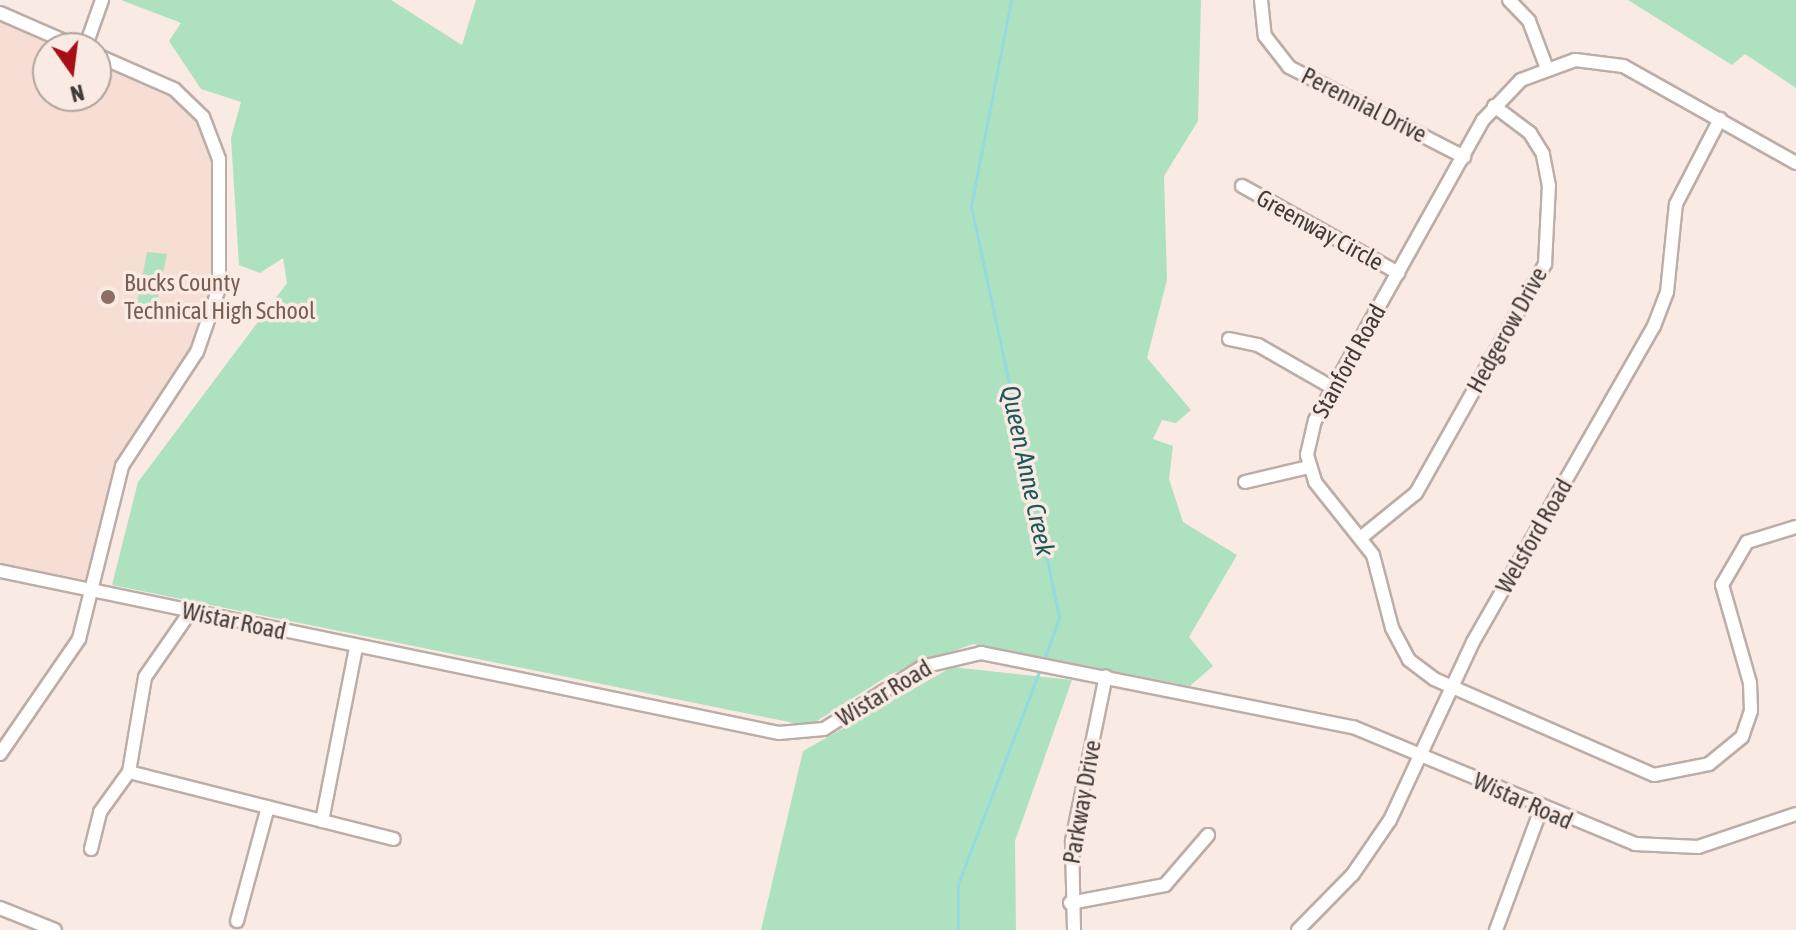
<!DOCTYPE html>
<html>
<head>
<meta charset="utf-8">
<style>
	body { margin:0 }
	#map { position:relative; width:1796px; height:930px; overflow:hidden; background:#faeae4; font-family:"Asap Condensed",sans-serif }
	div>[style] { position:absolute }
	.built>* { inset:0; background:#f6ded5 }
	.green>* { inset:0; background:#aee1c0 }
	.stream>* { height:3px; margin:-1.5px; padding:0 1.5px; transform-origin:1.5px; border-radius:1.5px; background:#95dbdd }
	.roads { filter:drop-shadow(2px 0 #bcada7) drop-shadow(-2px 0 #bcada7) drop-shadow(0 2px #bcada7) drop-shadow(0 -2px #bcada7) }
	.minor>* { height:12px; margin:-6px; padding:0 6px; transform-origin:6px; border-radius:6px; background:#fff }
	.dots>* { width:22px; height:22px; translate:-50% -50%; box-sizing:border-box; border:4px solid #faeae4; border-radius:50% }
	span { translate:-50% -50%; white-space:nowrap; text-align:center; line-height:1.15; -webkit-text-stroke:7px #faeae4; paint-order:stroke }
	.street-label { font-size:24px; color:#413b38 }
	.education-label { font-size:24px; color:#785e54 }
	.left { translate:0 -50%; text-align:left }
	.water-label { font-size:26px; color:#1d585a; font-style:italic }
	.north { position:absolute; left:32px; top:32px; width:80px; height:80px; box-sizing:border-box; background:#faeae4; border:2px solid #b0a49f; border-radius:50%; rotate:166deg; font-size:22px; font-weight:700; line-height:32px; text-align:center; color:#413b38 }
	.north::after { content:''; display:block; margin:auto; width:28px; height:36px; background:#a60f15; clip-path:polygon(50% 0,100% 100%,50% 72%,0 100%) }
</style>
</head>
<body>
<div id="map">
	<div class="built">
		<div style="clip-path:polygon(0 13px,79px 48px,48px 48px,48px 96px,96px 96px,96px 55px,174px 89px,214px 138px,222px 244px,209px 324px,131px 448px,95px 592px,0 572px)"></div>
	</div>
	<div class="green">
		<div style="clip-path:polygon(121px 0,391px 0,462px 45px,476px 0,1201px 0,1198px 121px,1164px 176px,1167px 280px,1147px 358px,1191px 410px,1176px 423px,1162px 420px,1153px 439px,1173px 446px,1169px 479px,1183px 522px,1237px 555px,1189px 637px,1213px 666px,1190px 686px,973px 644px,891px 674px,809px 726px,112px 585px,138px 482px,287px 283px,283px 258px,260px 273px,239px 265px,231px 138px,241px 102px,201px 89px,169px 41px,181px 23px)"></div>
		<div style="clip-path:polygon(1628px 0,1796px 0,1796px 88px,1745px 54px,1732px 65px)"></div>
		<div style="clip-path:polygon(147px 252px,167px 254px,154px 317px,136px 310px)"></div>
		<div style="clip-path:polygon(952px 667px,1072px 680px,1015px 841px,1016px 930px,761px 930px,803px 751px)"></div>
	</div>
	<div class="stream">
		<div style="left:1011px;top:0;width:210px;rotate:101deg"></div>
		<div style="left:971px;top:206px;width:421px;rotate:77.9deg"></div>
		<div style="left:1059px;top:618px;width:47px;rotate:110deg"></div>
		<div style="left:958px;top:930px;width:46px;rotate:-90deg"></div>
		<div style="left:958px;top:884px;width:230px;rotate:-69.1deg"></div>
	</div>
	<div class="roads">
		<div class="minor">
			<div style="left:1261px;top:0;width:36px;rotate:84deg"></div>
			<div style="left:1265px;top:36px;width:39px;rotate:52deg"></div>
			<div style="left:1289px;top:67px;width:197px;rotate:27.2deg"></div>
			<div style="left:1509px;top:0;width:29px;rotate:46deg"></div>
			<div style="left:1529px;top:21px;width:48px;rotate:69.3deg"></div>
			<div style="left:0;top:13px;width:87px;rotate:23.6deg"></div>
			<div style="left:85px;top:48px;width:51px;rotate:-70.5deg"></div>
			<div style="left:1796px;top:163px;width:198px;rotate:-150.7deg"></div>
			<div style="left:1623px;top:66px;width:48px;rotate:-172.9deg"></div>
			<div style="left:1575px;top:60px;width:58px;rotate:159.7deg"></div>
			<div style="left:1521px;top:80px;width:55px;rotate:133.5deg"></div>
			<div style="left:1483px;top:120px;width:344px;rotate:119.2deg"></div>
			<div style="left:1315px;top:420px;width:36px;rotate:103deg"></div>
			<div style="left:1307px;top:455px;width:28px;rotate:73deg"></div>
			<div style="left:1315px;top:482px;width:93px;rotate:51.5deg"></div>
			<div style="left:1373px;top:555px;width:75px;rotate:75.4deg"></div>
			<div style="left:1392px;top:628px;width:36px;rotate:62deg"></div>
			<div style="left:1409px;top:660px;width:31px;rotate:37deg"></div>
			<div style="left:1434px;top:679px;width:240px;rotate:23.6deg"></div>
			<div style="left:1654px;top:775px;width:56px;rotate:-11.3deg"></div>
			<div style="left:1709px;top:764px;width:43px;rotate:-39.3deg"></div>
			<div style="left:1742px;top:737px;width:28px;rotate:-71deg"></div>
			<div style="left:1751px;top:711px;width:28px;rotate:-92deg"></div>
			<div style="left:1750px;top:683px;width:102px;rotate:-105.9deg"></div>
			<div style="left:1722px;top:585px;width:50px;rotate:-59.8deg"></div>
			<div style="left:1747px;top:542px;width:51px;rotate:-17deg"></div>
			<div style="left:1242px;top:186px;width:179px;rotate:29.1deg"></div>
			<div style="left:1229px;top:339px;width:30px;rotate:12deg"></div>
			<div style="left:1258px;top:345px;width:86px;rotate:29.8deg"></div>
			<div style="left:1245px;top:482px;width:66px;rotate:-13.2deg"></div>
			<div style="left:1363px;top:536px;width:68px;rotate:-39.1deg"></div>
			<div style="left:1416px;top:493px;width:263px;rotate:-60.6deg"></div>
			<div style="left:1545px;top:264px;width:78px;rotate:-87.1deg"></div>
			<div style="left:1549px;top:186px;width:33px;rotate:-101deg"></div>
			<div style="left:1543px;top:154px;width:25px;rotate:-122deg"></div>
			<div style="left:1530px;top:133px;width:45px;rotate:-143.1deg"></div>
			<div style="left:0;top:571px;width:796px;rotate:11.75deg"></div>
			<div style="left:779px;top:733px;width:45px;rotate:-5.1deg"></div>
			<div style="left:824px;top:729px;width:116px;rotate:-32.3deg"></div>
			<div style="left:922px;top:667px;width:61px;rotate:-13.3deg"></div>
			<div style="left:981px;top:653px;width:379px;rotate:11.3deg"></div>
			<div style="left:1353px;top:727px;width:305px;rotate:22.5deg"></div>
			<div style="left:1635px;top:844px;width:63px;rotate:2.7deg"></div>
			<div style="left:1698px;top:847px;width:103px;rotate:-18.6deg"></div>
			<div style="left:0;top:754px;width:140px;rotate:-55.5deg"></div>
			<div style="left:79px;top:639px;width:178px;rotate:-76deg"></div>
			<div style="left:122px;top:466px;width:136px;rotate:-56.7deg"></div>
			<div style="left:197px;top:352px;width:68px;rotate:-71deg"></div>
			<div style="left:219px;top:288px;width:129px;rotate:-90deg"></div>
			<div style="left:219px;top:159px;width:45px;rotate:-110.9deg"></div>
			<div style="left:203px;top:117px;width:40px;rotate:-136deg"></div>
			<div style="left:174px;top:89px;width:85px;rotate:-156.4deg"></div>
			<div style="left:129px;top:772px;width:273px;rotate:14.2deg"></div>
			<div style="left:322px;top:821px;width:177px;rotate:-78.9deg"></div>
			<div style="left:91px;top:849px;width:38px;rotate:-76deg"></div>
			<div style="left:100px;top:812px;width:49px;rotate:-54.1deg"></div>
			<div style="left:129px;top:772px;width:96px;rotate:-80.4deg"></div>
			<div style="left:145px;top:677px;width:79px;rotate:-55.3deg"></div>
			<div style="left:1070px;top:903px;width:97px;rotate:-10.7deg"></div>
			<div style="left:1165px;top:885px;width:66px;rotate:-49.3deg"></div>
			<div style="left:0;top:908px;width:59px;rotate:21.8deg"></div>
			<div style="left:237px;top:921px;width:118px;rotate:-74.8deg"></div>
			<div style="left:1074px;top:930px;width:89px;rotate:-91.3deg"></div>
			<div style="left:1072px;top:841px;width:168px;rotate:-78.4deg"></div>
			<div style="left:1298px;top:930px;width:78px;rotate:-45.5deg"></div>
			<div style="left:1353px;top:874px;width:65px;rotate:-55.6deg"></div>
			<div style="left:1390px;top:820px;width:196px;rotate:-65deg"></div>
			<div style="left:1473px;top:642px;width:364px;rotate:-60.2deg"></div>
			<div style="left:1654px;top:326px;width:36px;rotate:-69deg"></div>
			<div style="left:1667px;top:292px;width:88px;rotate:-84.2deg"></div>
			<div style="left:1676px;top:204px;width:96px;rotate:-62.6deg"></div>
			<div style="left:1496px;top:930px;width:129px;rotate:-69.6deg"></div>
		</div>
	</div>
	<div class="dots">
		<div style="left:108px;top:297px;background:#8d6e63"></div>
	</div>
	<div class="street-label">
		<span style="left:1364px;top:105px;rotate:27deg">Perennial Drive</span>
		<span style="left:1320px;top:230px;rotate:29deg">Greenway Circle</span>
		<span style="left:1507px;top:330px;rotate:-61deg">Hedgerow Drive</span>
		<span style="left:1349px;top:361px;rotate:-61deg">Stanford Road</span>
		<span style="left:1534px;top:536px;rotate:-60deg">Welsford Road</span>
		<span style="left:234px;top:621px;rotate:12deg">Wistar Road</span>
		<span style="left:884px;top:693px;rotate:-31deg">Wistar Road</span>
		<span style="left:1523px;top:801px;rotate:24deg">Wistar Road</span>
		<span style="left:1082px;top:802px;rotate:-80deg">Parkway Drive</span>
	</div>
	<div class="education-label">
		<span class="left" style="left:124px;top:297px">Bucks County<br>Technical High School</span>
	</div>
	<div class="water-label">
		<span style="left:1027px;top:471px;rotate:78deg">Queen Anne Creek</span>
	</div>
	<div class="north">N</div>
</div>
</body>
</html>
